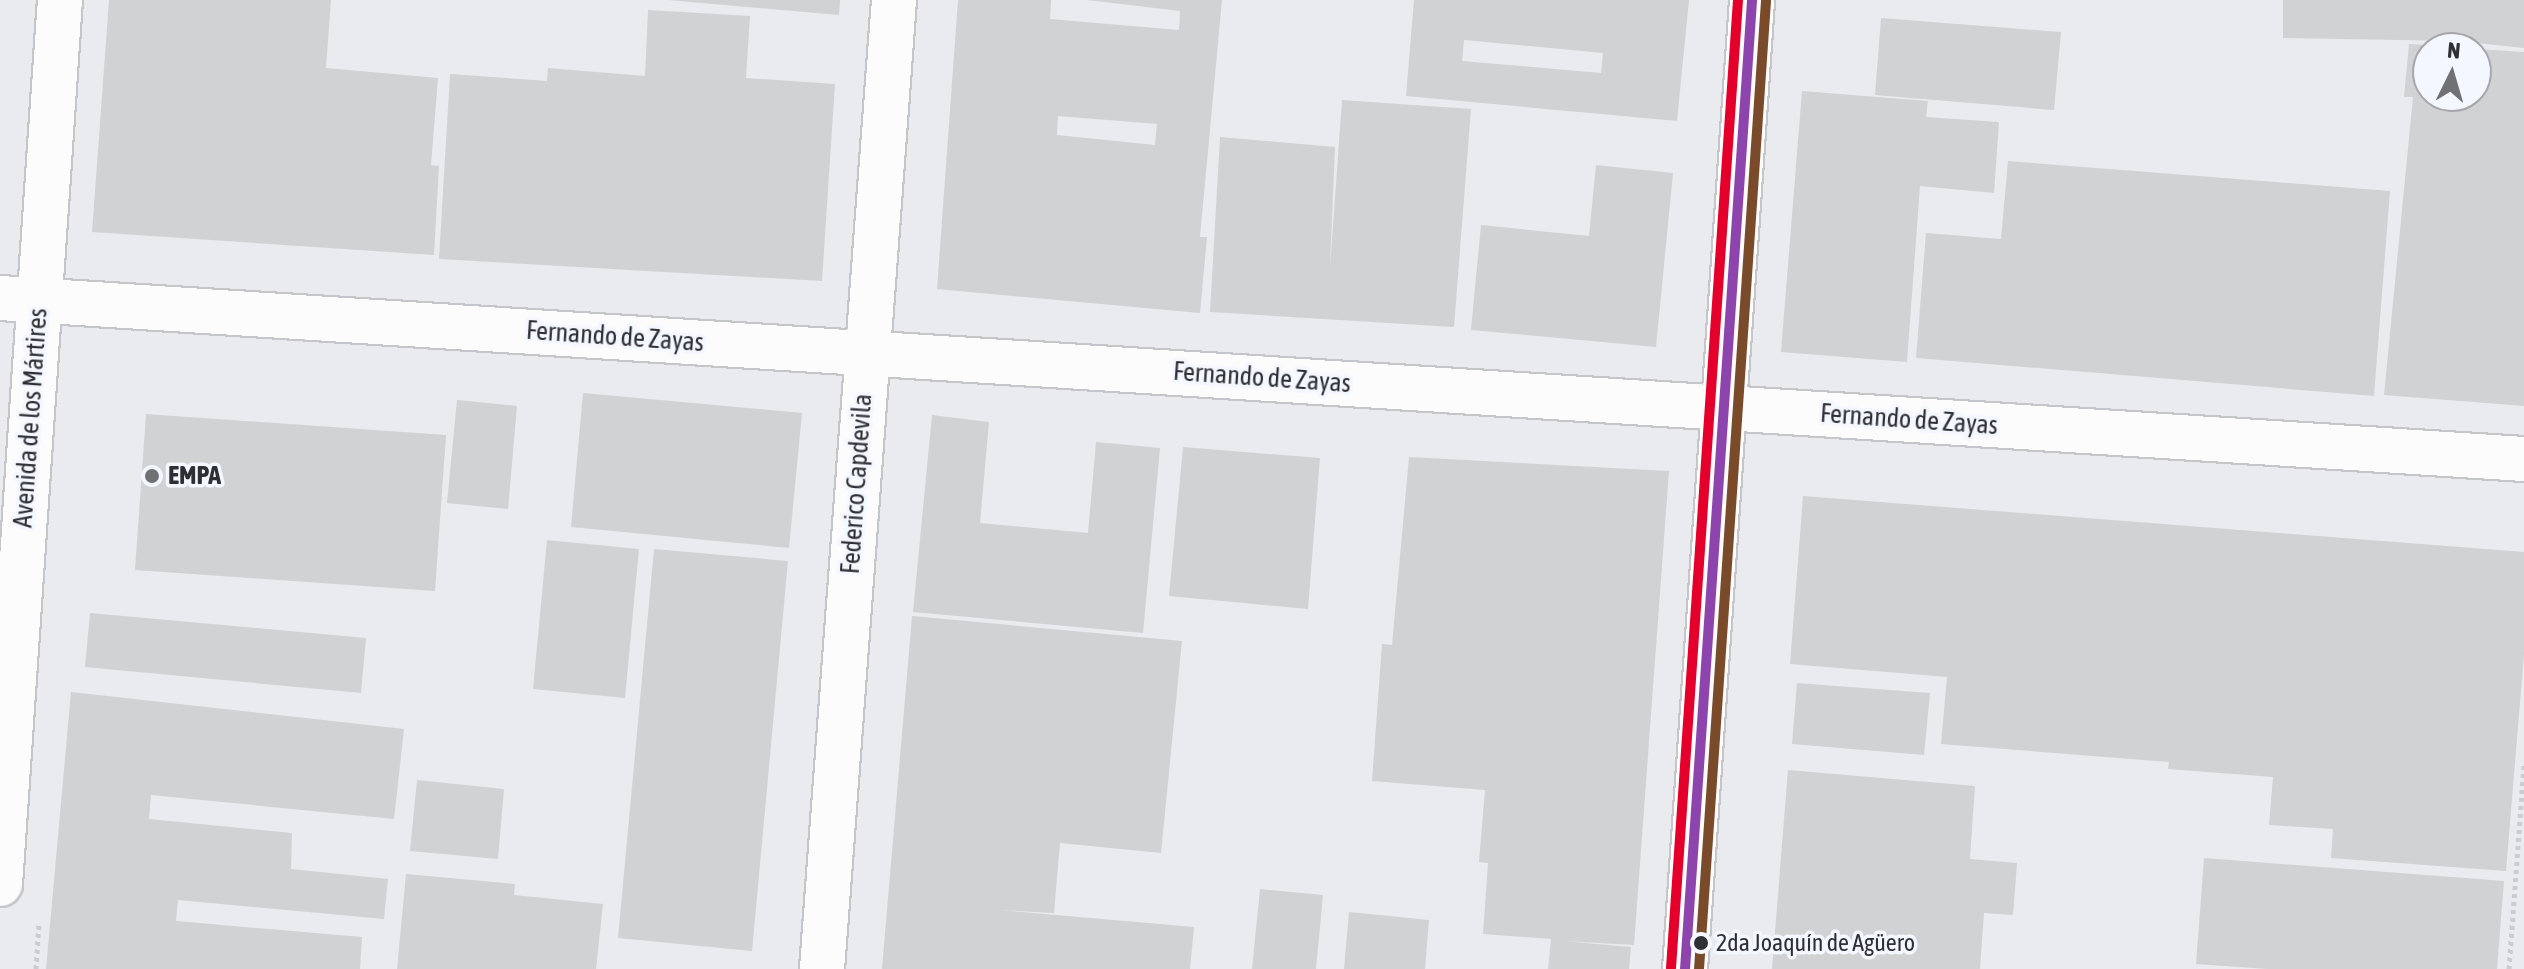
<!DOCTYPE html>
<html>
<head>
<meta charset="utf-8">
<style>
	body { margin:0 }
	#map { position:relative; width:2524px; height:969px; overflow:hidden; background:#e9ebef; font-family:"Asap Condensed",sans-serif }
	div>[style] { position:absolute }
	.building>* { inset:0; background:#d1d2d4 }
	.path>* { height:5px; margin-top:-2.5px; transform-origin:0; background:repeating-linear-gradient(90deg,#cacccd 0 4px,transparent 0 8px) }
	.roads { filter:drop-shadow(2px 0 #c5c6c9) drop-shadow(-2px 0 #c5c6c9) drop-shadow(0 2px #c5c6c9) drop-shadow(0 -2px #c5c6c9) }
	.minor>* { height:44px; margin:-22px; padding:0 22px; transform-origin:22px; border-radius:22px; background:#fcfcfd }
	.tertiary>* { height:44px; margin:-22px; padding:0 22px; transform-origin:22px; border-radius:22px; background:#fcfcfd }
	.secondary>* { height:44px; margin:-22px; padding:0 22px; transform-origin:22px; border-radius:22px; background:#fcfcfd }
	.bus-1>* { height:10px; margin:-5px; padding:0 5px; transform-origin:5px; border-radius:5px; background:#8e44ad }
	.bus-2>* { height:10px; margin:-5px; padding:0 5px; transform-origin:5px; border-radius:5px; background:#7a4b2a }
	.bus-3>* { height:10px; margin:-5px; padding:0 5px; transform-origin:5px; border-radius:5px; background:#e4002b }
	.dots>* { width:22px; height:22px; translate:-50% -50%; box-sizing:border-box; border:4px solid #f4f7ff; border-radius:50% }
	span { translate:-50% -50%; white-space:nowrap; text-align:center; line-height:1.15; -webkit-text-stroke:7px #f4f7ff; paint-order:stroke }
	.bus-label { font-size:24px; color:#2e2f32 }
	.left { translate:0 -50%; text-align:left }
	.street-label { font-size:26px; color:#2e2f32 }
	.poi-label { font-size:26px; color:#2e2f32; font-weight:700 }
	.north { position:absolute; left:2412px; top:32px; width:80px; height:80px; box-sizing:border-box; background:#f4f7ff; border:2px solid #a5a7ad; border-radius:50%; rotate:5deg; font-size:22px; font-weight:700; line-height:32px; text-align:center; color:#2e2f32 }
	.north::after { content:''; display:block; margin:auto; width:28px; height:36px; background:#6f7174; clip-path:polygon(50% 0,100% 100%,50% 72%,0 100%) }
</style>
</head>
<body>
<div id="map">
	<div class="building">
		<div style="clip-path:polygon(109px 0,331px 0,326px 68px,438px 78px,431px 165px,439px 166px,434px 255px,92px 232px)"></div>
		<div style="clip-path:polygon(668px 0,840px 0,839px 15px)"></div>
		<div style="clip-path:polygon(evenodd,958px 0,1051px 0,1050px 19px,1179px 30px,1180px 11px,1087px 0,1222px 0,1200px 237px,1207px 237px,1200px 313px,937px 289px,958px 0,1058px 116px,1157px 124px,1155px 145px,1057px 135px,1058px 116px)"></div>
		<div style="clip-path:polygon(evenodd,1414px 0,1689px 0,1677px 121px,1406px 96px,1414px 0,1464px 40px,1603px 53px,1601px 73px,1462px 61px,1464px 40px)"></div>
		<div style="clip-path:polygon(2283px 0,2524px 0,2524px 48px,2457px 41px,2283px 38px)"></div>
		<div style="clip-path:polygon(648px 10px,750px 16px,746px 78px,835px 84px,822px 281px,439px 259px,450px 74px,547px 81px,548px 68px,645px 76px)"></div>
		<div style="clip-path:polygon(1881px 18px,2061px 32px,2054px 110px,1875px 95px)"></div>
		<div style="clip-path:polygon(2409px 44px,2428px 45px,2428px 96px,2476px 96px,2476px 49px,2524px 52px,2524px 406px,2384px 395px,2413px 97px,2404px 97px)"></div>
		<div style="clip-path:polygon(1802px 91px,1928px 101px,1926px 117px,1999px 122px,1994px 193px,1920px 186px,1907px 362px,1781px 352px)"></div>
		<div style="clip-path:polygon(1342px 100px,1471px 109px,1454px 327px,1210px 312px,1220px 137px,1335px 147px,1330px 268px)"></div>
		<div style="clip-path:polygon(2008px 161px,2390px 191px,2374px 396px,1916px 358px,1926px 233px,2001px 239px)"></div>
		<div style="clip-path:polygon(1596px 165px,1673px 173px,1656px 347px,1471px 330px,1481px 225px,1589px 236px)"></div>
		<div style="clip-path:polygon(583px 393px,802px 413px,789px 548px,571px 527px)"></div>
		<div style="clip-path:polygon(457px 400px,517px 406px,508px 509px,447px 503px)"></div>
		<div style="clip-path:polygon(146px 414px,446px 435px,435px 591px,135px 570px)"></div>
		<div style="clip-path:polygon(932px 415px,989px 422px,980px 523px,1088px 533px,1096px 442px,1160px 448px,1143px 633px,913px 612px)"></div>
		<div style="clip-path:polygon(1183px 447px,1320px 458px,1308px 609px,1169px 596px)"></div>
		<div style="clip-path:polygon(1409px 457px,1669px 471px,1634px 945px,1563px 941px,1631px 947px,1629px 969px,1548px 969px,1551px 939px,1483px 934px,1488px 863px,1479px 862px,1485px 790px,1372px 781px,1382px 644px,1392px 645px)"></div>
		<div style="clip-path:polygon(1803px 496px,2524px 552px,2524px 654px,2506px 871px,2331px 858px,2333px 829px,2269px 825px,2273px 777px,2168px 769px,2169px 762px,1941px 744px,1947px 677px,1790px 664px)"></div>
		<div style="clip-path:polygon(547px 540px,639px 549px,625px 698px,533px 689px)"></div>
		<div style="clip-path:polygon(654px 549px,788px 561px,752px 951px,618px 938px)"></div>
		<div style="clip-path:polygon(90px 613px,366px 638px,361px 693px,85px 667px)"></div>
		<div style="clip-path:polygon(912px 616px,1182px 641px,1161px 853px,1060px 843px,1054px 913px,1000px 910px,1194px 927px,1190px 969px,882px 969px)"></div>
		<div style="clip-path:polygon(1797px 683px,1930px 693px,1924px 755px,1792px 744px)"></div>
		<div style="clip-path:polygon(71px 692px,404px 729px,394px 819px,151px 795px,149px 819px,292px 833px,291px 869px,388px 879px,384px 919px,178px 900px,176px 921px,362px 937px,360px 969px,46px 969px)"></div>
		<div style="clip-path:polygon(1788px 770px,1975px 786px,1970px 859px,2017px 863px,2013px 915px,1984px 913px,1980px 969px,1772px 969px)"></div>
		<div style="clip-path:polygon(417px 780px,504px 789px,498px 859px,410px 851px)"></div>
		<div style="clip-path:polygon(2204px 858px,2504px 881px,2497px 969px,2267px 969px,2196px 964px)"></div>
		<div style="clip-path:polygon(406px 874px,515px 884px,514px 895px,603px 904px,596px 969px,397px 969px)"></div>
		<div style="clip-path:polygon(1260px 889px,1323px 895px,1316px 969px,1252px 969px)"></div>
		<div style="clip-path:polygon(1349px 912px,1429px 920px,1425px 969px,1344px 969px)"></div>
	</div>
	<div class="path">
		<div style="left:36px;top:969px;width:47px;rotate:-86.3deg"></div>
		<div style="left:2509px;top:969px;width:207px;rotate:-85.8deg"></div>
	</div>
	<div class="roads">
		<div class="minor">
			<div style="left:0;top:298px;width:2529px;rotate:3.65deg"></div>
			<div style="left:822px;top:969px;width:972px;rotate:-85.75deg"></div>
		</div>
		<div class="tertiary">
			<div style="left:1685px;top:969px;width:971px;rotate:-86.04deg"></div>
		</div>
		<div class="secondary">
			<div style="left:0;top:884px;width:886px;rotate:-86.12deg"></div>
		</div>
	</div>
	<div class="bus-1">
		<div style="left:1685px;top:969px;width:971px;rotate:-86.04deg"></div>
	</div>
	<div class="bus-2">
		<div style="left:1699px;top:969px;width:970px;rotate:-86.04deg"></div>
	</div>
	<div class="bus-3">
		<div style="left:1671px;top:968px;width:970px;rotate:-86.04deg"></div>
	</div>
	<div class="dots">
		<div style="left:152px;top:476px;background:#6f7174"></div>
		<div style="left:1701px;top:943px;background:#2e2f32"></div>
	</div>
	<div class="bus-label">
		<span class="left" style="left:1716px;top:943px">2da Joaquín de Agüero</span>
	</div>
	<div class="street-label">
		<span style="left:615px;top:337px;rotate:4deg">Fernando de Zayas</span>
		<span style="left:1262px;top:378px;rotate:4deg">Fernando de Zayas</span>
		<span style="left:31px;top:418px;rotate:-86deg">Avenida de los Mártires</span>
		<span style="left:1909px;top:420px;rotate:4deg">Fernando de Zayas</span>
		<span style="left:857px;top:484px;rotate:-86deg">Federico Capdevila</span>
	</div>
	<div class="poi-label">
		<span class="left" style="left:168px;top:476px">EMPA</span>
	</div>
	<div class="north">N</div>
</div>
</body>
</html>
